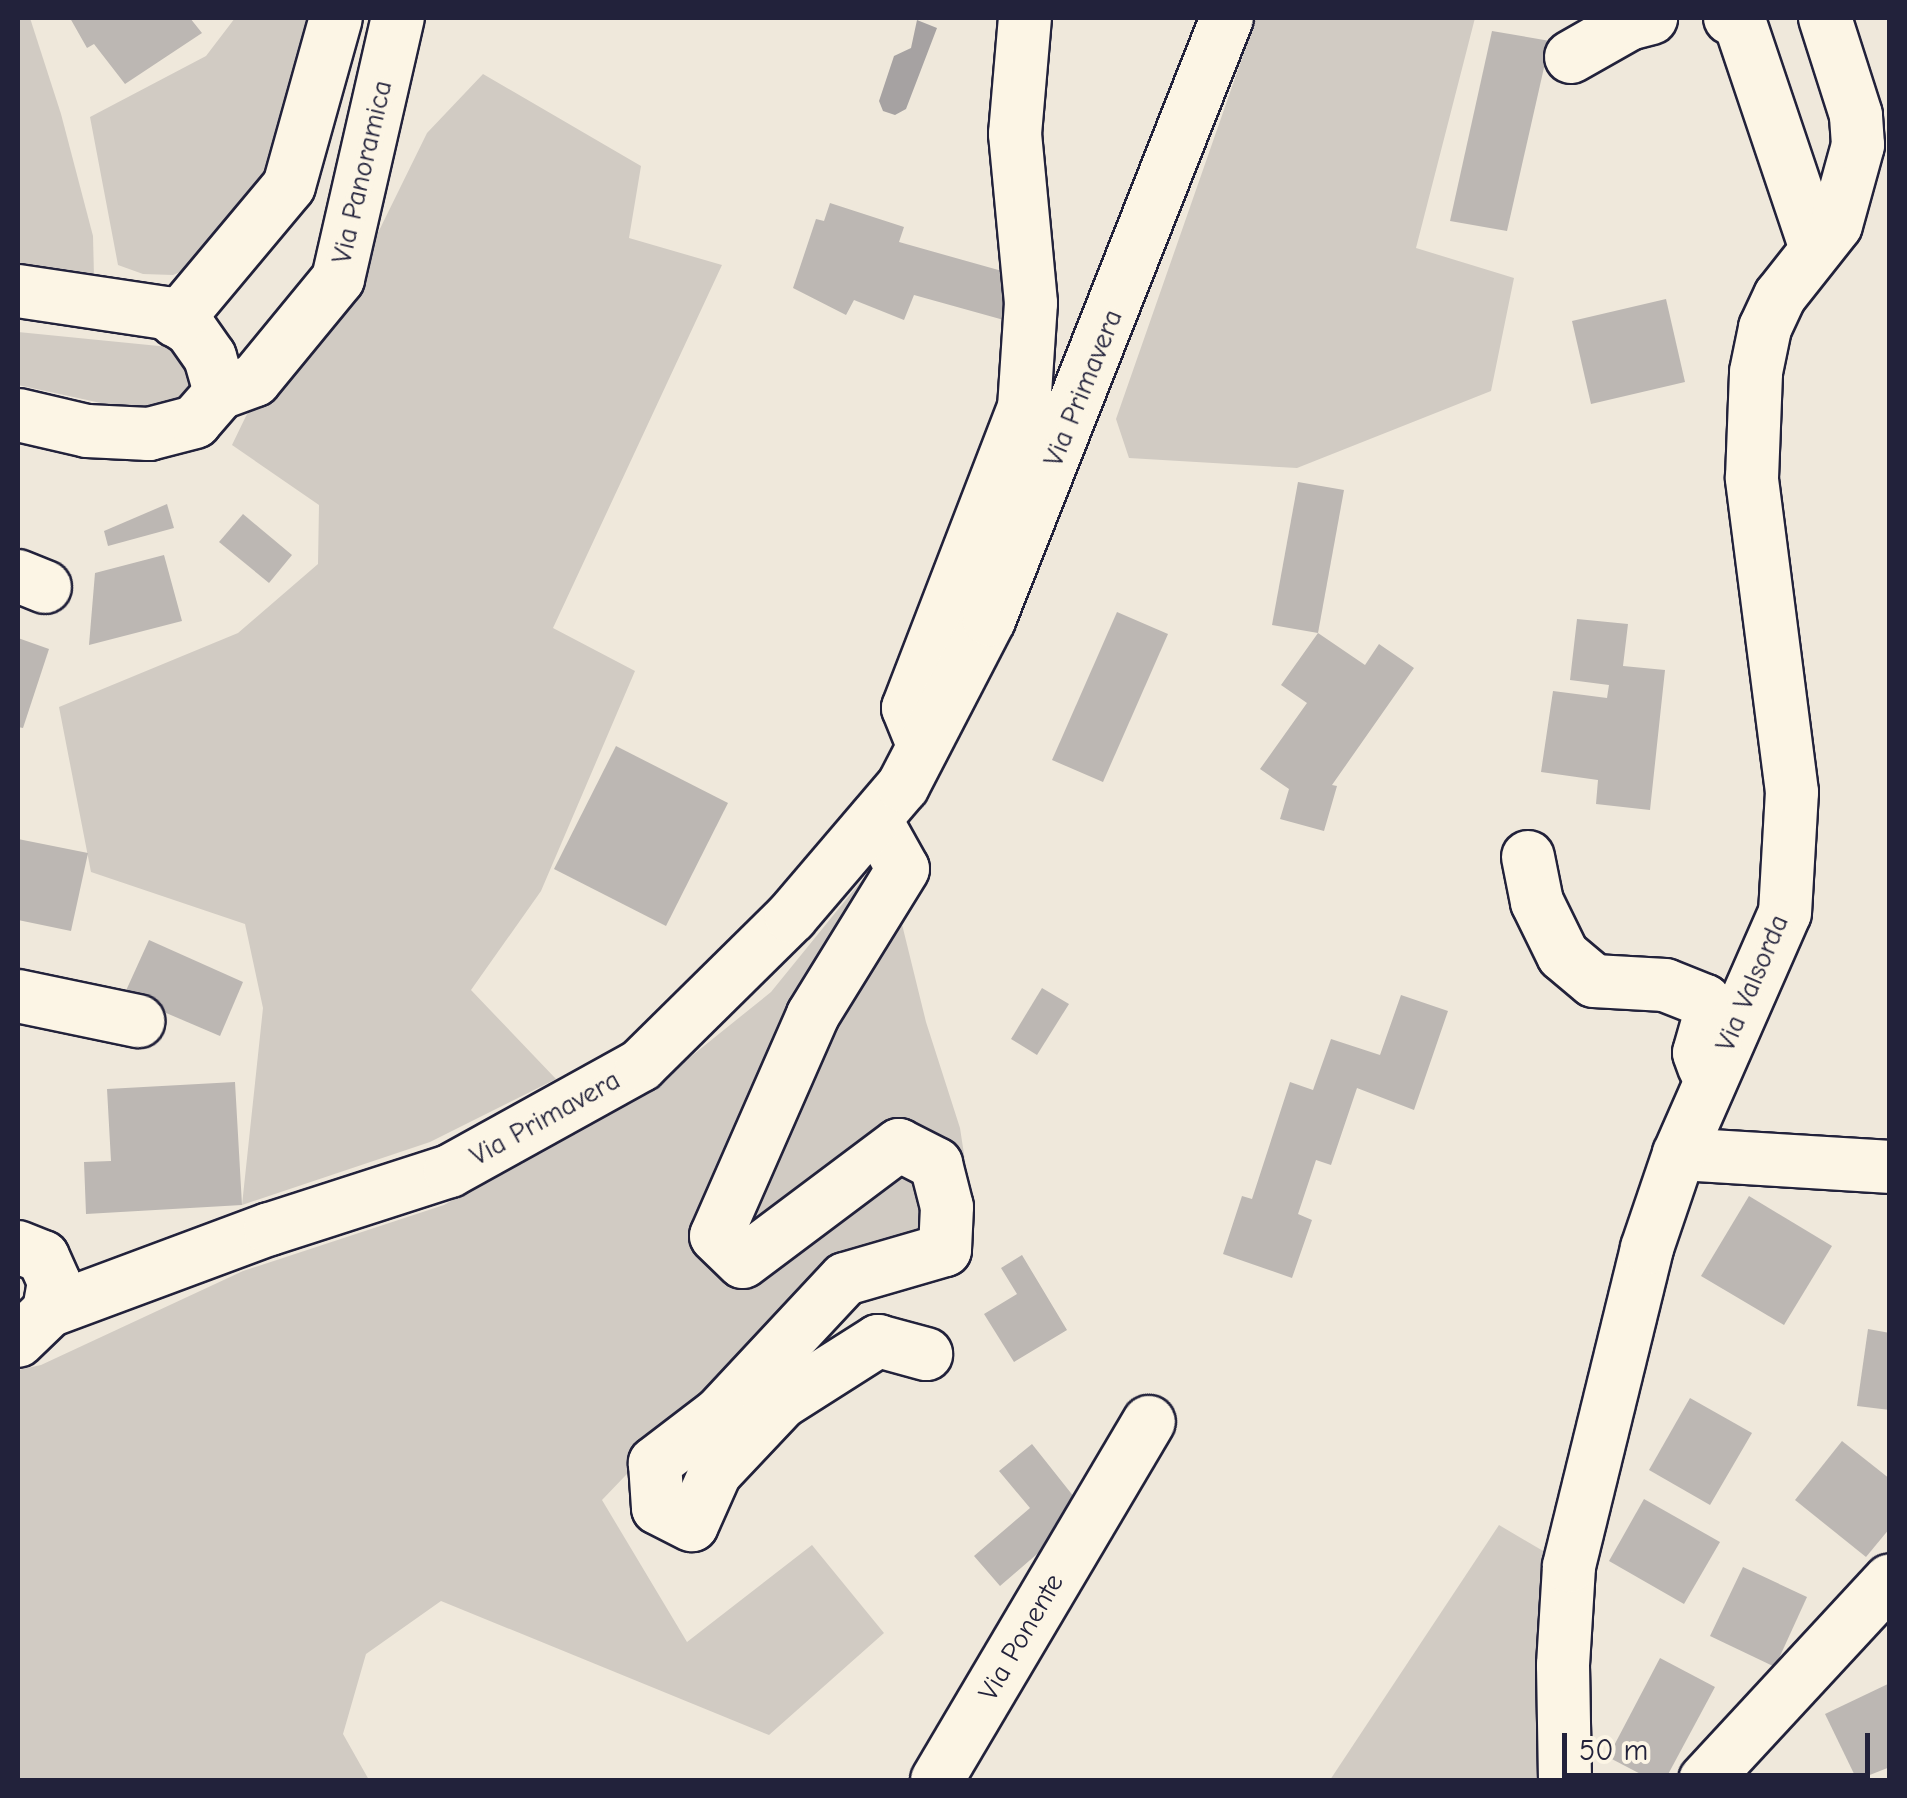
<!DOCTYPE html>
<html>
<head>
<meta charset="utf-8">
<style>
	body { margin:0 }
	#map { position:relative; width:1907px; height:1798px; overflow:hidden; background:#efe8db; font-family:"Comic Neue",sans-serif }
	div>[style] { position:absolute }
	.green>* { inset:0; background:#d1cbc3 }
	.water>* { inset:0; background:#a6a2a2 }
	.building>* { inset:0; background:#bcb7b3 }
	.roads { filter:drop-shadow(2px 0 #22223b) drop-shadow(-2px 0 #22223b) drop-shadow(0 2px #22223b) drop-shadow(0 -2px #22223b) }
	.minor>* { height:52px; margin:-26px; padding:0 26px; transform-origin:26px; border-radius:26px; background:#fcf5e5 }
	span { translate:-50% -50%; white-space:nowrap; text-align:center; line-height:1.15; -webkit-text-stroke:10px #fcf5e5; paint-order:stroke }
	.street-label { font-size:28px; color:#22223b }
	.frame { position:absolute; inset:0; border:20px solid #22223b; pointer-events:none }
	.scale { position:absolute; left:1562px; top:1733px; width:308px; height:45px; box-sizing:border-box; border:5px solid #22223b; border-top:0; padding-left:12px; font-size:30px; line-height:35px; white-space:nowrap; color:#22223b; -webkit-text-stroke:8px #fcf5e5; paint-order:stroke }
</style>
</head>
<body>
<div id="map">
	<div class="green">
		<div style="clip-path:polygon(18px 18px,30px 18px,61px 114px,93px 236px,94px 277px,18px 265px)"></div>
		<div style="clip-path:polygon(235px 18px,318px 18px,273px 173px,211px 259px,173px 275px,143px 274px,118px 265px,90px 117px,206px 56px)"></div>
		<div style="clip-path:polygon(1256px 18px,1475px 18px,1416px 248px,1514px 278px,1491px 391px,1297px 468px,1129px 458px,1116px 419px)"></div>
		<div style="clip-path:polygon(483px 74px,641px 166px,629px 238px,722px 265px,553px 628px,635px 671px,541px 891px,471px 990px,556px 1079px,430px 1142px,242px 1205px,263px 1008px,245px 924px,91px 872px,59px 707px,238px 633px,318px 564px,319px 505px,232px 445px,246px 416px,371px 247px,427px 133px)"></div>
		<div style="clip-path:polygon(18px 332px,179px 348px,193px 366px,188px 391px,178px 403px,163px 408px,110px 405px,18px 385px)"></div>
		<div style="clip-path:polygon(870px 870px,898px 908px,926px 1022px,960px 1128px,974px 1220px,814px 1279px,602px 1500px,687px 1642px,812px 1545px,884px 1633px,769px 1735px,441px 1601px,366px 1654px,343px 1734px,369px 1780px,18px 1780px,18px 1370px,41px 1365px,243px 1271px,444px 1205px,658px 1083px,771px 992px)"></div>
		<div style="clip-path:polygon(1499px 1525px,1550px 1555px,1545px 1780px,1330px 1780px)"></div>
	</div>
	<div class="water">
		<div style="clip-path:polygon(917px 20px,937px 28px,906px 109px,895px 115px,883px 111px,879px 101px,894px 56px,911px 48px)"></div>
	</div>
	<div class="building">
		<div style="clip-path:polygon(70px 18px,190px 18px,202px 33px,125px 84px,94px 44px,87px 48px)"></div>
		<div style="clip-path:polygon(1492px 31px,1550px 41px,1507px 231px,1450px 221px)"></div>
		<div style="clip-path:polygon(830px 203px,904px 227px,899px 242px,1023px 277px,1011px 322px,914px 295px,904px 320px,854px 300px,846px 315px,793px 288px,816px 219px,824px 221px)"></div>
		<div style="clip-path:polygon(1666px 299px,1685px 382px,1591px 404px,1572px 321px)"></div>
		<div style="clip-path:polygon(1298px 482px,1344px 490px,1318px 633px,1272px 625px)"></div>
		<div style="clip-path:polygon(167px 504px,174px 528px,108px 546px,104px 531px)"></div>
		<div style="clip-path:polygon(243px 514px,292px 555px,269px 583px,219px 542px)"></div>
		<div style="clip-path:polygon(164px 555px,182px 621px,89px 645px,95px 573px)"></div>
		<div style="clip-path:polygon(1117px 612px,1168px 634px,1103px 782px,1052px 760px)"></div>
		<div style="clip-path:polygon(1577px 619px,1628px 624px,1623px 666px,1665px 670px,1650px 810px,1596px 804px,1598px 780px,1541px 772px,1553px 691px,1607px 698px,1609px 685px,1570px 680px)"></div>
		<div style="clip-path:polygon(1318px 633px,1365px 665px,1379px 644px,1414px 668px,1332px 785px,1337px 786px,1324px 831px,1280px 819px,1289px 789px,1260px 769px,1307px 703px,1281px 685px)"></div>
		<div style="clip-path:polygon(18px 638px,49px 649px,23px 728px,18px 727px)"></div>
		<div style="clip-path:polygon(616px 746px,728px 803px,666px 926px,554px 869px)"></div>
		<div style="clip-path:polygon(18px 839px,88px 853px,71px 931px,18px 920px)"></div>
		<div style="clip-path:polygon(149px 940px,243px 982px,220px 1036px,124px 995px)"></div>
		<div style="clip-path:polygon(1042px 988px,1069px 1004px,1037px 1055px,1011px 1039px)"></div>
		<div style="clip-path:polygon(1401px 995px,1448px 1011px,1414px 1110px,1357px 1088px,1331px 1165px,1316px 1160px,1298px 1214px,1312px 1220px,1292px 1278px,1223px 1254px,1242px 1196px,1252px 1199px,1290px 1082px,1313px 1090px,1331px 1039px,1380px 1055px)"></div>
		<div style="clip-path:polygon(235px 1082px,242px 1205px,86px 1214px,84px 1162px,111px 1161px,107px 1089px)"></div>
		<div style="clip-path:polygon(1749px 1196px,1832px 1246px,1784px 1325px,1701px 1276px)"></div>
		<div style="clip-path:polygon(1022px 1255px,1067px 1330px,1014px 1362px,984px 1314px,1017px 1294px,1001px 1268px)"></div>
		<div style="clip-path:polygon(1868px 1329px,1890px 1333px,1890px 1410px,1857px 1406px)"></div>
		<div style="clip-path:polygon(1690px 1398px,1752px 1433px,1710px 1505px,1649px 1470px)"></div>
		<div style="clip-path:polygon(1842px 1441px,1890px 1479px,1890px 1528px,1866px 1557px,1795px 1500px)"></div>
		<div style="clip-path:polygon(1032px 1444px,1082px 1507px,1074px 1522px,1000px 1586px,974px 1556px,1030px 1508px,999px 1471px)"></div>
		<div style="clip-path:polygon(1644px 1499px,1720px 1542px,1684px 1604px,1609px 1561px)"></div>
		<div style="clip-path:polygon(1743px 1567px,1807px 1597px,1775px 1667px,1710px 1636px)"></div>
		<div style="clip-path:polygon(1660px 1658px,1715px 1687px,1665px 1780px,1652px 1780px,1608px 1757px)"></div>
		<div style="clip-path:polygon(1890px 1683px,1890px 1767px,1857px 1780px,1825px 1714px)"></div>
	</div>
	<div class="roads">
		<div class="minor">
			<div style="left:1730px;top:18px;width:9px;rotate:13deg"></div>
			<div style="left:1739px;top:20px;width:242px;rotate:71.4deg"></div>
			<div style="left:1571px;top:57px;width:67px;rotate:-29.6deg"></div>
			<div style="left:1629px;top:24px;width:23px;rotate:-15deg"></div>
			<div style="left:18px;top:291px;width:149px;rotate:8.5deg"></div>
			<div style="left:165px;top:313px;width:31px;rotate:33deg"></div>
			<div style="left:191px;top:330px;width:33px;rotate:55deg"></div>
			<div style="left:210px;top:357px;width:37px;rotate:74deg"></div>
			<div style="left:220px;top:393px;width:38px;rotate:131deg"></div>
			<div style="left:195px;top:422px;width:48px;rotate:165.4deg"></div>
			<div style="left:149px;top:434px;width:62px;rotate:-177.2deg"></div>
			<div style="left:87px;top:431px;width:71px;rotate:-166.9deg"></div>
			<div style="left:176px;top:321px;width:176px;rotate:-50.1deg"></div>
			<div style="left:289px;top:186px;width:174px;rotate:-74.4deg"></div>
			<div style="left:220px;top:393px;width:37px;rotate:-20deg"></div>
			<div style="left:255px;top:380px;width:131px;rotate:-50.6deg"></div>
			<div style="left:338px;top:279px;width:268px;rotate:-77.1deg"></div>
			<div style="left:18px;top:576px;width:29px;rotate:22deg"></div>
			<div style="left:923px;top:745px;width:40px;rotate:-112deg"></div>
			<div style="left:908px;top:708px;width:322px;rotate:-68.9deg"></div>
			<div style="left:1024px;top:408px;width:105px;rotate:-86.2deg"></div>
			<div style="left:1031px;top:303px;width:170px;rotate:-95.4deg"></div>
			<div style="left:1015px;top:134px;width:116px;rotate:-85.1deg"></div>
			<div style="left:875px;top:819px;width:57px;rotate:60.8deg"></div>
			<div style="left:903px;top:869px;width:172px;rotate:121.7deg"></div>
			<div style="left:813px;top:1015px;width:241px;rotate:113.7deg"></div>
			<div style="left:716px;top:1236px;width:37px;rotate:44deg"></div>
			<div style="left:743px;top:1262px;width:195px;rotate:-36.9deg"></div>
			<div style="left:899px;top:1145px;width:42px;rotate:27.2deg"></div>
			<div style="left:936px;top:1164px;width:44px;rotate:75.7deg"></div>
			<div style="left:947px;top:1207px;width:43px;rotate:92.7deg"></div>
			<div style="left:945px;top:1250px;width:104px;rotate:163.8deg"></div>
			<div style="left:845px;top:1279px;width:185px;rotate:133deg"></div>
			<div style="left:719px;top:1414px;width:81px;rotate:142.6deg"></div>
			<div style="left:655px;top:1463px;width:45px;rotate:86.2deg"></div>
			<div style="left:658px;top:1508px;width:38px;rotate:27deg"></div>
			<div style="left:692px;top:1525px;width:57px;rotate:-66.1deg"></div>
			<div style="left:715px;top:1473px;width:98px;rotate:-46.7deg"></div>
			<div style="left:782px;top:1402px;width:114px;rotate:-32.4deg"></div>
			<div style="left:878px;top:1341px;width:50px;rotate:15.2deg"></div>
			<div style="left:1528px;top:857px;width:46px;rotate:78.7deg"></div>
			<div style="left:1537px;top:902px;width:59px;rotate:63.9deg"></div>
			<div style="left:1563px;top:955px;width:40px;rotate:40deg"></div>
			<div style="left:1594px;top:981px;width:71px;rotate:3.2deg"></div>
			<div style="left:1665px;top:985px;width:43px;rotate:21.8deg"></div>
			<div style="left:1705px;top:1001px;width:17px;rotate:77deg"></div>
			<div style="left:1709px;top:1018px;width:36px;rotate:106deg"></div>
			<div style="left:1699px;top:1053px;width:15px;rotate:70deg"></div>
			<div style="left:18px;top:996px;width:123px;rotate:11.8deg"></div>
			<div style="left:1679px;top:1154px;width:211px;rotate:3.5deg"></div>
			<div style="left:18px;top:1247px;width:27px;rotate:22deg"></div>
			<div style="left:43px;top:1257px;width:27px;rotate:66deg"></div>
			<div style="left:54px;top:1282px;width:29px;rotate:100deg"></div>
			<div style="left:49px;top:1311px;width:43px;rotate:135.9deg"></div>
			<div style="left:49px;top:1311px;width:236px;rotate:-20.4deg"></div>
			<div style="left:270px;top:1229px;width:189px;rotate:-17.9deg"></div>
			<div style="left:450px;top:1171px;width:218px;rotate:-29deg"></div>
			<div style="left:641px;top:1065px;width:211px;rotate:-44.6deg"></div>
			<div style="left:791px;top:917px;width:172px;rotate:-49.5deg"></div>
			<div style="left:903px;top:786px;width:187px;rotate:-62.6deg"></div>
			<div style="left:989px;top:620px;width:647px;rotate:-68.43deg"></div>
			<div style="left:937px;top:1780px;width:416px;rotate:-59.4deg"></div>
			<div style="left:1565px;top:1780px;width:115px;rotate:-91deg"></div>
			<div style="left:1563px;top:1665px;width:99px;rotate:-86.5deg"></div>
			<div style="left:1569px;top:1566px;width:327px;rotate:-76.2deg"></div>
			<div style="left:1647px;top:1248px;width:99px;rotate:-71.2deg"></div>
			<div style="left:1679px;top:1154px;width:263px;rotate:-66.3deg"></div>
			<div style="left:1785px;top:913px;width:121px;rotate:-86.7deg"></div>
			<div style="left:1792px;top:792px;width:317px;rotate:-97.3deg"></div>
			<div style="left:1752px;top:478px;width:106px;rotate:-87.8deg"></div>
			<div style="left:1756px;top:372px;width:45px;rotate:-78.4deg"></div>
			<div style="left:1765px;top:328px;width:35px;rotate:-65deg"></div>
			<div style="left:1780px;top:296px;width:90px;rotate:-51.7deg"></div>
			<div style="left:1836px;top:225px;width:83px;rotate:-74.6deg"></div>
			<div style="left:1858px;top:145px;width:30px;rotate:-94deg"></div>
			<div style="left:1856px;top:115px;width:102px;rotate:-107.7deg"></div>
			<div style="left:1705px;top:1780px;width:272px;rotate:-47.2deg"></div>
		</div>
	</div>
	<div class="street-label">
		<span style="left:362px;top:172px;rotate:-77deg">Via Panoramica</span>
		<span style="left:1083px;top:388px;rotate:-68deg">Via Primavera</span>
		<span style="left:1752px;top:983px;rotate:-67deg">Via Valsorda</span>
		<span style="left:545px;top:1118px;rotate:-29deg">Via Primavera</span>
		<span style="left:1021px;top:1637px;rotate:-60deg">Via Ponente</span>
	</div>
	<div class="frame"></div>
	<div class="scale">50 m</div>
</div>
</body>
</html>
